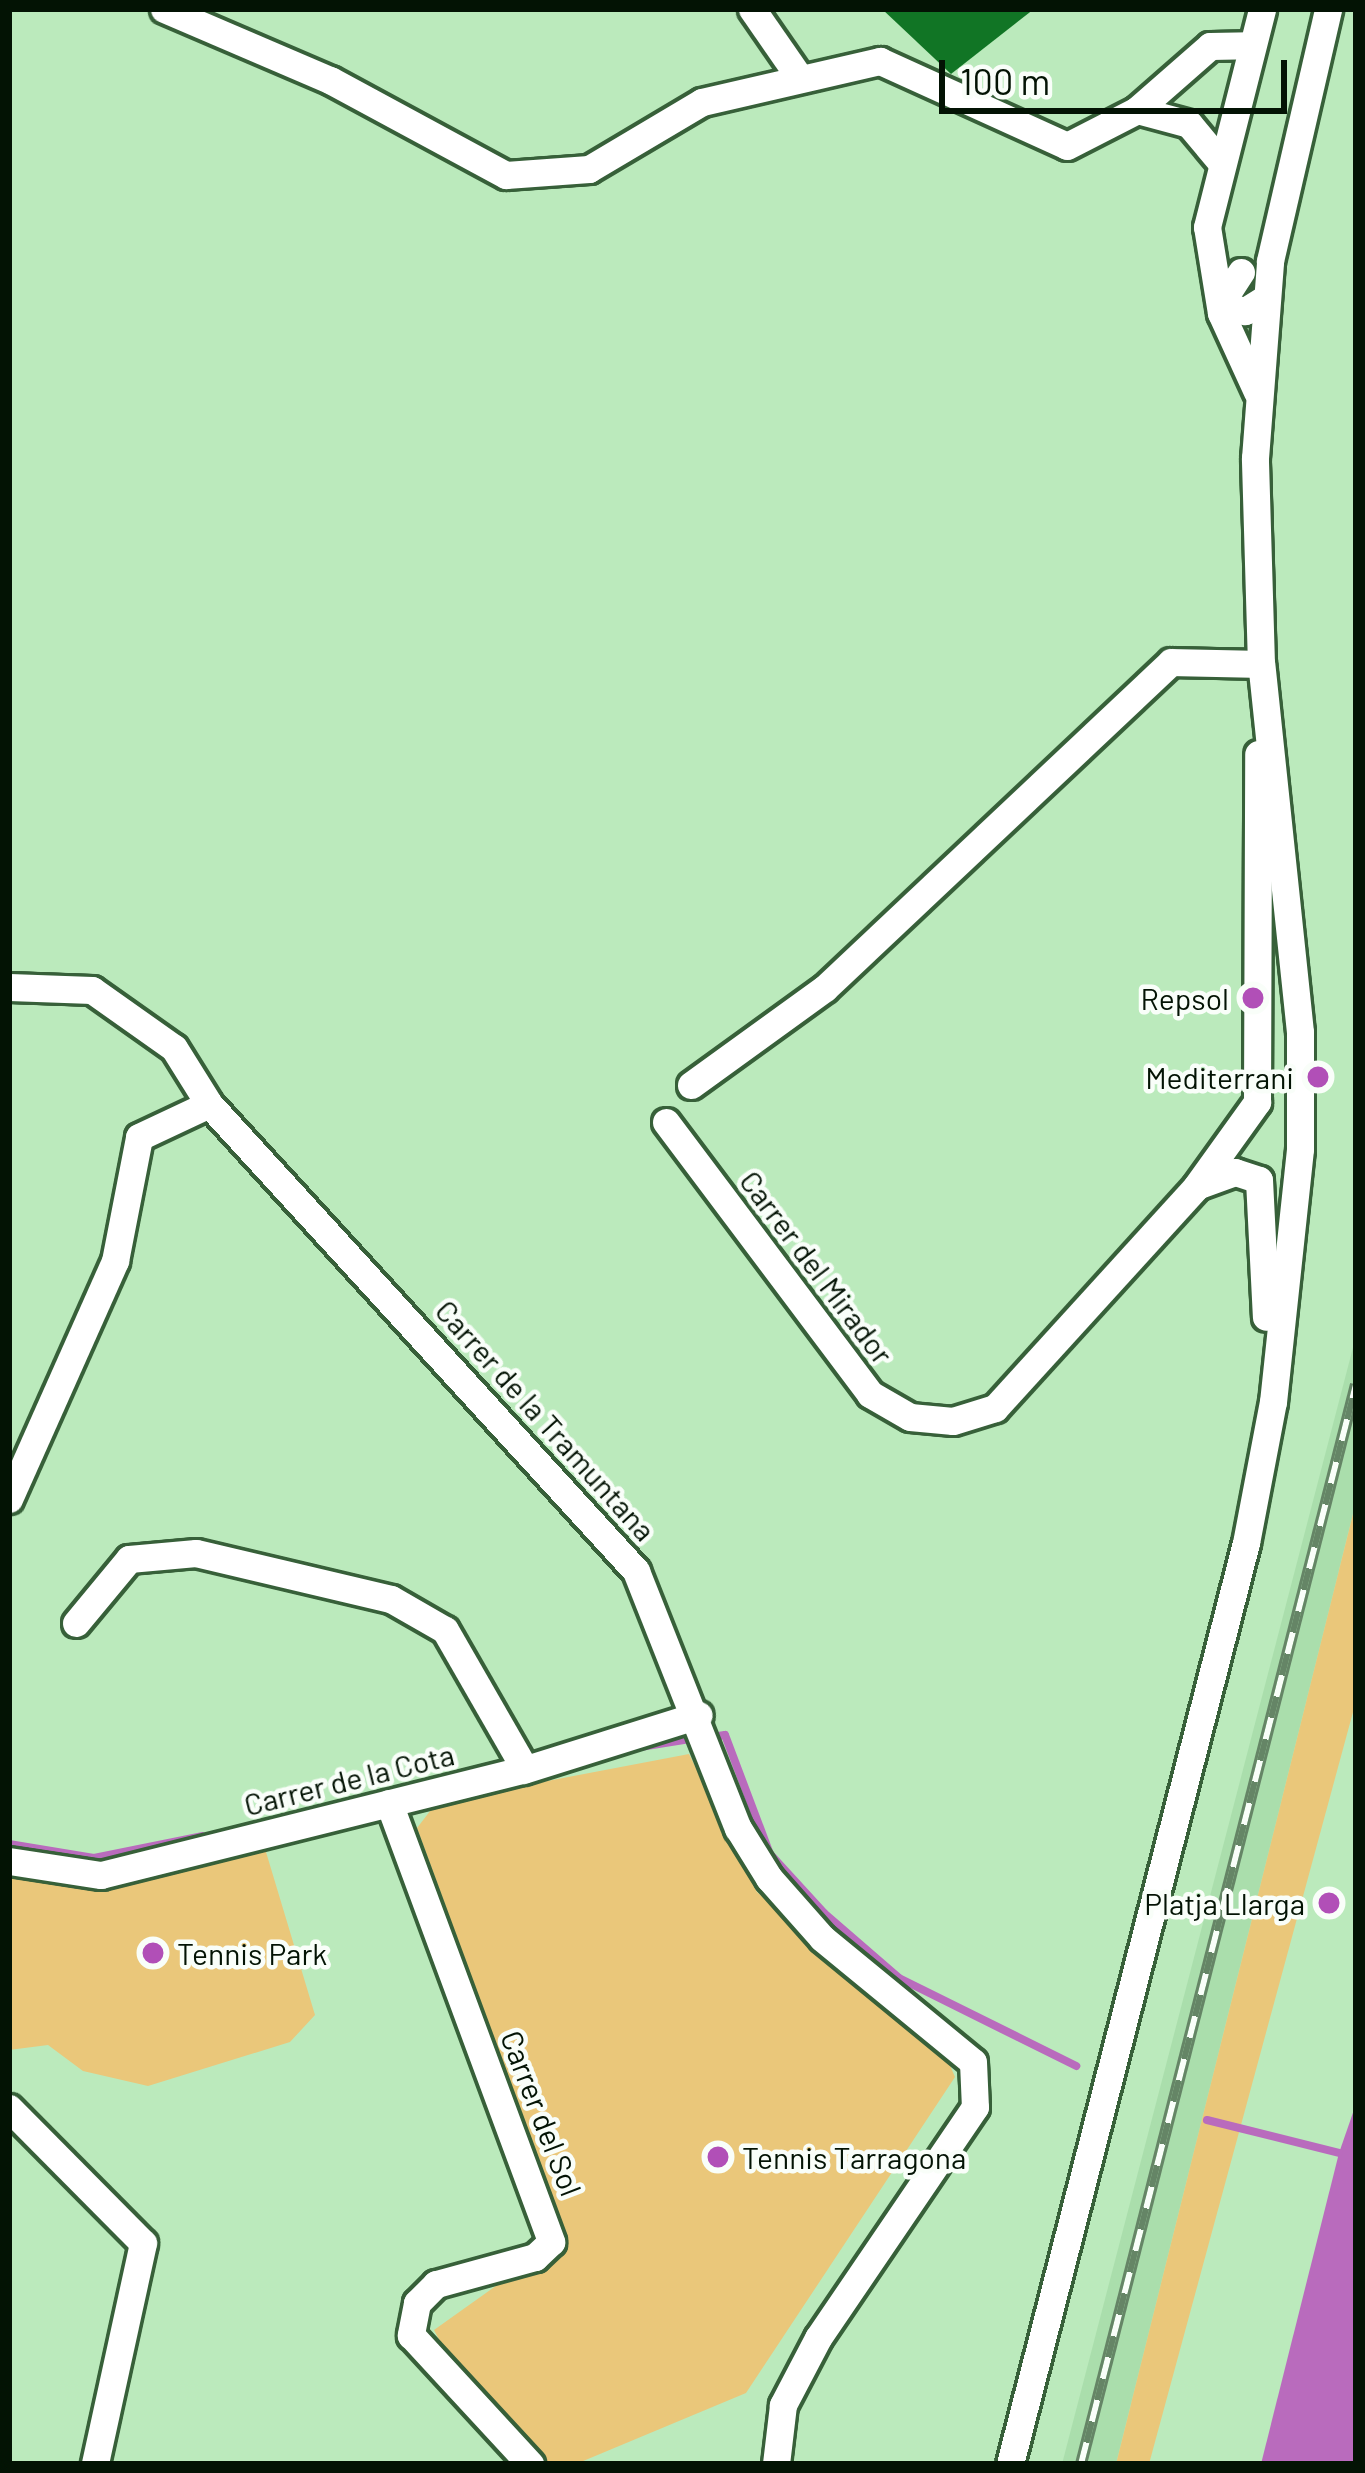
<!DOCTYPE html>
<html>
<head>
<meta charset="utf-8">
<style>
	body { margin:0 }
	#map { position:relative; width:1365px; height:2473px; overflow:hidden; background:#bbeabc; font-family:Barlow,sans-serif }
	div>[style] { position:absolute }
	.built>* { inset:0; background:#aadeac }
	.green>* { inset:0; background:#eac77a }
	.water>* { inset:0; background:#b96bbd }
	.stream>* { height:8px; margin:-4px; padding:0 4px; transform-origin:4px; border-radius:4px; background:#b96bbd }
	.building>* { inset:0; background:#117525 }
	.roads { filter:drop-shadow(3px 0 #376039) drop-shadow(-3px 0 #376039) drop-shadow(0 3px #376039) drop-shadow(0 -3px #376039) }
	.minor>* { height:27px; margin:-13.5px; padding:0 13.5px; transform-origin:13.5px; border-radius:13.5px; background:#fff }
	.rail>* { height:12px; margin-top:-6px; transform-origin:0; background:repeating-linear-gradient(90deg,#f9fef9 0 22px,#658566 0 44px); box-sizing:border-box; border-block:3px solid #658566 }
	.dots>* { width:33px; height:33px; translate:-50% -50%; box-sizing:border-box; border:6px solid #f9fef9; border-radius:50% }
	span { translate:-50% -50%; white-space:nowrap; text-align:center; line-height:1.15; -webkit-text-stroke:9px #f9fef9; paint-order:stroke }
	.poi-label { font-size:30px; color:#031304 }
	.right { translate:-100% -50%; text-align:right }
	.left { translate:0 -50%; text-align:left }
	.street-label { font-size:30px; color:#031304 }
	.frame { position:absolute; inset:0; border:12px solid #031304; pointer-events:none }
	.scale { position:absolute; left:939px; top:60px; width:348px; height:54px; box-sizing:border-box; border:6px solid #031304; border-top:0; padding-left:15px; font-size:36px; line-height:42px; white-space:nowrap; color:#031304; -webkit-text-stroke:9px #f9fef9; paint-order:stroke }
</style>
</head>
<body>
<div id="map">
	<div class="built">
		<div style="clip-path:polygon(1356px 1336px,1356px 1502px,1116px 2464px,1062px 2464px)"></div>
	</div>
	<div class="green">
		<div style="clip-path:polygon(1356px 1502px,1356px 1701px,1149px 2464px,1116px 2464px)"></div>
		<div style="clip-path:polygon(689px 1754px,757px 1892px,943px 2049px,955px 2077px,746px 2393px,576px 2464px,548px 2464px,451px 2362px,434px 2330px,566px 2236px,417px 1828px,437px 1802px)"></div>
		<div style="clip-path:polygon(263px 1842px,315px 2015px,290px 2042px,148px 2086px,83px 2071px,48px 2045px,9px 2050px,9px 1877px,99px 1891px)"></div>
	</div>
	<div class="water">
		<div style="clip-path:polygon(1356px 2104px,1356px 2464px,1261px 2464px,1339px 2153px)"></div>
	</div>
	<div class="stream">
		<div style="left:711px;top:1737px;width:14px;rotate:-8deg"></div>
		<div style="left:725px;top:1735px;width:127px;rotate:69.3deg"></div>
		<div style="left:770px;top:1854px;width:80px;rotate:47.5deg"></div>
		<div style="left:824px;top:1913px;width:99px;rotate:40.9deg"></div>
		<div style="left:899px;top:1978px;width:198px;rotate:26.4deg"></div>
		<div style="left:640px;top:1747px;width:57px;rotate:-9.1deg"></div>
		<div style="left:9px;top:1844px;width:86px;rotate:9.4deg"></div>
		<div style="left:94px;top:1858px;width:110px;rotate:-11.5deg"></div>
		<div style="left:1207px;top:2120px;width:136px;rotate:14deg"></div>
	</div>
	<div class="building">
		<div style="clip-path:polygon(882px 9px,1034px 9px,951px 74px)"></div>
	</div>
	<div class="roads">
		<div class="minor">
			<div style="left:164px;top:9px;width:181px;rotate:23.2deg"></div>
			<div style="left:330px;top:80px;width:200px;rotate:28.4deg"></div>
			<div style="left:506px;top:175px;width:83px;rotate:-4.1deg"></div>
			<div style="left:589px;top:169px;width:131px;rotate:-30.7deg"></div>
			<div style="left:702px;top:102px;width:183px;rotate:-13deg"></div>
			<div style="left:880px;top:61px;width:205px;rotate:24.4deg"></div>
			<div style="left:1067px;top:146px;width:79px;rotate:-27.2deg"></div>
			<div style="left:1137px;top:110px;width:97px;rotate:-41.2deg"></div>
			<div style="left:1210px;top:46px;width:39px;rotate:-1deg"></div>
			<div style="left:752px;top:9px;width:79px;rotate:55.3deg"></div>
			<div style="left:1137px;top:110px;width:54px;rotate:15.1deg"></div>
			<div style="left:1189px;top:124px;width:47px;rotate:50.2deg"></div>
			<div style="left:1241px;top:272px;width:38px;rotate:123deg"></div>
			<div style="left:1220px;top:304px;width:26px;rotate:16deg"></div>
			<div style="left:1245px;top:311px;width:25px;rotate:-32deg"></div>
			<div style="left:1257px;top:392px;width:87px;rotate:-114.5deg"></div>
			<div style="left:1221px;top:313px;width:87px;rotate:-99.2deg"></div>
			<div style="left:1207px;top:227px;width:225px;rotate:-75.8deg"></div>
			<div style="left:9px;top:987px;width:83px;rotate:2.1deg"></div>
			<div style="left:92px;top:990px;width:100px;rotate:35.3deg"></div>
			<div style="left:174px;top:1048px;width:66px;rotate:58deg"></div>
			<div style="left:209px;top:1104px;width:633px;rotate:47.56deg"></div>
			<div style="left:636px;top:1571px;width:277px;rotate:68.4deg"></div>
			<div style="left:738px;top:1828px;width:59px;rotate:58.2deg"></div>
			<div style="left:769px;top:1878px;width:80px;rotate:48.5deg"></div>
			<div style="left:822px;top:1938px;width:195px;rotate:39.4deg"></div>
			<div style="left:973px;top:2062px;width:45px;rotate:87.5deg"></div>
			<div style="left:975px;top:2107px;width:279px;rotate:124.2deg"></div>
			<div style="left:818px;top:2338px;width:76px;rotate:117.6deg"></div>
			<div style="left:783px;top:2405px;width:59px;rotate:96.8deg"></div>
			<div style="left:691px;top:1085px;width:165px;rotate:-35.9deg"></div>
			<div style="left:825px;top:988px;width:475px;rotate:-43.3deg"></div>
			<div style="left:1171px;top:662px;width:90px;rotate:1.3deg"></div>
			<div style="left:666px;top:1122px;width:340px;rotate:53.1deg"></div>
			<div style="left:870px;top:1394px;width:46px;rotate:29.9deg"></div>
			<div style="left:910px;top:1417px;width:43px;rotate:5.3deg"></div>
			<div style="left:953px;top:1421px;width:44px;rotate:-17.2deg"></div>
			<div style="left:995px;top:1408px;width:299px;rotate:-47.7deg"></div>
			<div style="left:1196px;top:1187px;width:105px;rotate:-54.3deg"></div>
			<div style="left:1257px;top:1102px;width:348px;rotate:-89.8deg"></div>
			<div style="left:1199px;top:1185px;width:38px;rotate:-20deg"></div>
			<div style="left:1235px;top:1172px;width:25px;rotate:18deg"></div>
			<div style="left:1259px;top:1180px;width:137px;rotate:87.1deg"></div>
			<div style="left:9px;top:1499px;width:261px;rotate:-66deg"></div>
			<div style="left:115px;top:1261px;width:126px;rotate:-79deg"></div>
			<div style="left:139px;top:1137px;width:77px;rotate:-25.2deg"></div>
			<div style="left:76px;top:1623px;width:83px;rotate:-50.4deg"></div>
			<div style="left:129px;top:1559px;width:67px;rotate:-5.1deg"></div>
			<div style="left:196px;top:1553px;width:200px;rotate:13.3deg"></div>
			<div style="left:391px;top:1599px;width:62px;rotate:29.9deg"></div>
			<div style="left:445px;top:1630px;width:160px;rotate:60.1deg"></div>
			<div style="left:389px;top:1803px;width:468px;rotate:69.7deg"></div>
			<div style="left:551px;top:2242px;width:22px;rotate:137deg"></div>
			<div style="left:535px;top:2257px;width:103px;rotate:164.7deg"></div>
			<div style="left:436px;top:2284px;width:27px;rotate:135deg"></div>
			<div style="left:417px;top:2303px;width:33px;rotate:101deg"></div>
			<div style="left:411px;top:2335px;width:176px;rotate:47.3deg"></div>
			<div style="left:9px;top:1861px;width:93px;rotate:8.7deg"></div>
			<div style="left:101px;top:1875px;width:435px;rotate:-14deg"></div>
			<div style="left:523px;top:1770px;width:184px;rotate:-17.4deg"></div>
			<div style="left:9px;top:2108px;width:190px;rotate:45.2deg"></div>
			<div style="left:143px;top:2243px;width:226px;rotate:102.3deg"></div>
			<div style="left:1010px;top:2464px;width:951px;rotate:-75.63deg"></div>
			<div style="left:1246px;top:1543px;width:144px;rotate:-79.2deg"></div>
			<div style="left:1273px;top:1402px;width:254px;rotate:-83.9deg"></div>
			<div style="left:1300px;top:1149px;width:117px;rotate:-90deg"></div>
			<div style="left:1300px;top:1032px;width:370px;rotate:-96deg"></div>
			<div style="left:1261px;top:664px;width:206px;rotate:-91.7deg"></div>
			<div style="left:1255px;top:458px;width:198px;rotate:-85.6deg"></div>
			<div style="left:1270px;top:261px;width:259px;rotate:-77deg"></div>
		</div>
	</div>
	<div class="rail">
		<div style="left:1081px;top:2464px;width:1114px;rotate:-75.71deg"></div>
	</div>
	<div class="dots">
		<div style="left:1253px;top:998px;background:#b14fb7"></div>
		<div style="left:1318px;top:1077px;background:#b14fb7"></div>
		<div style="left:1329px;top:1903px;background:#b14fb7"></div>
		<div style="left:153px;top:1953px;background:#b14fb7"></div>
		<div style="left:718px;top:2157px;background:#b14fb7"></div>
	</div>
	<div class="poi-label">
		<span class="right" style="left:1229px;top:998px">Repsol</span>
		<span class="right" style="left:1294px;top:1077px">Mediterrani</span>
		<span class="right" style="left:1305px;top:1903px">Platja Llarga</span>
		<span class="left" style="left:177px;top:1953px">Tennis Park</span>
		<span class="left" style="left:742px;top:2157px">Tennis Tarragona</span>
	</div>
	<div class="street-label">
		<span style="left:817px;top:1267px;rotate:53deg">Carrer del Mirador</span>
		<span style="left:546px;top:1420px;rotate:48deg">Carrer de la Tramuntana</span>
		<span style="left:349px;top:1779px;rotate:-14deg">Carrer de la Cota</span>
		<span style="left:542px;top:2113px;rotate:69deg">Carrer del Sol</span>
	</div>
	<div class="frame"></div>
	<div class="scale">100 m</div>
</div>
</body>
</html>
